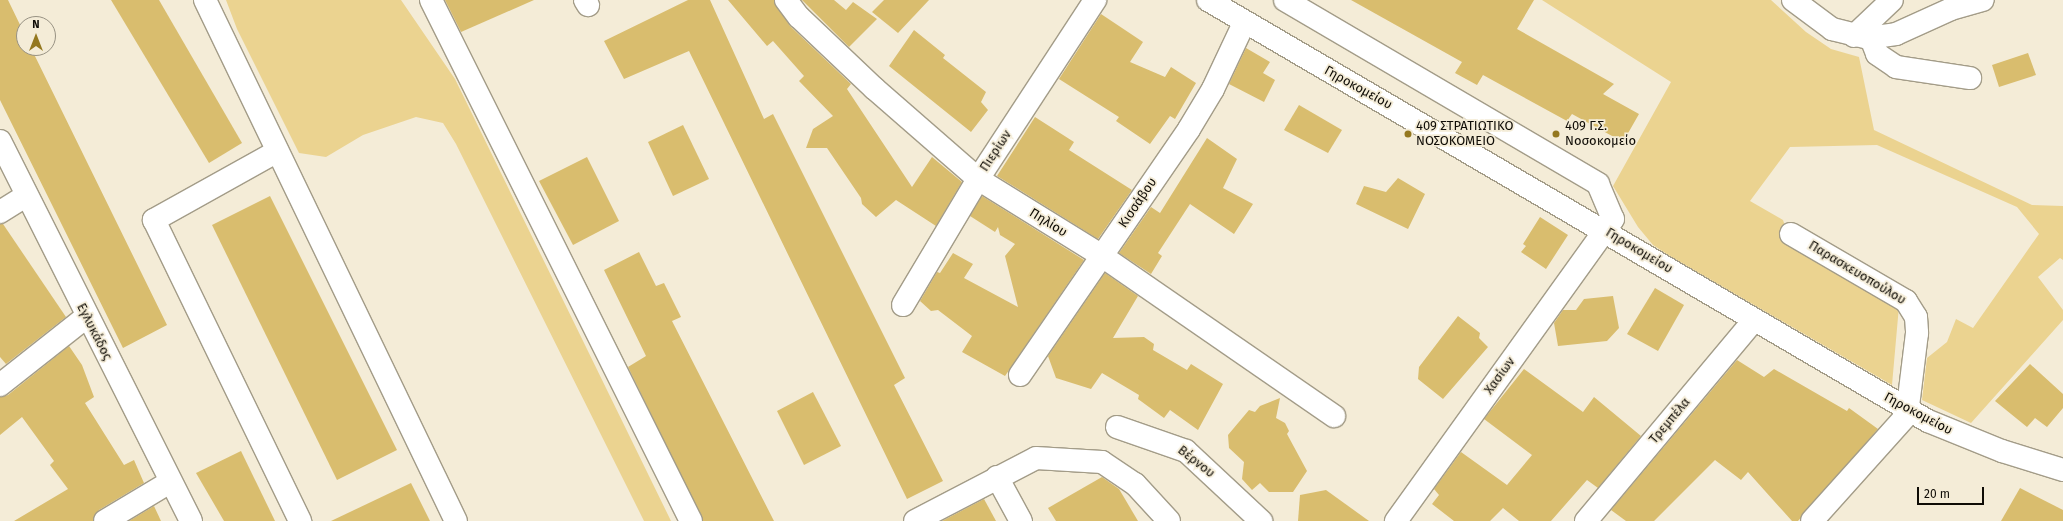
<!DOCTYPE html>
<html>
<head>
<meta charset="utf-8">
<style>
	body { margin:0 }
	#map { position:relative; width:2063px; height:521px; overflow:hidden; background:#f4ecd7; font-family:"Fira Sans",sans-serif }
	div>[style] { position:absolute }
	.green>* { inset:0; background:#ebd390 }
	.building>* { inset:0; background:#d9bd6e }
	.roads { filter:drop-shadow(1px 0 #a39c88) drop-shadow(-1px 0 #a39c88) drop-shadow(0 1px #a39c88) drop-shadow(0 -1px #a39c88) }
	.minor>* { height:22px; margin:-11px; padding:0 11px; transform-origin:11px; border-radius:11px; background:#fff }
	.major>* { height:22px; margin:-11px; padding:0 11px; transform-origin:11px; border-radius:11px; background:#fff }
	.dots>* { width:11px; height:11px; translate:-50% -50%; box-sizing:border-box; border:2px solid #f4ecd7; border-radius:50% }
	span { translate:-50% -50%; white-space:nowrap; text-align:center; line-height:1.15; -webkit-text-stroke:3.5px #f4ecd7; paint-order:stroke }
	.street-label { font-size:13px; color:#0f0c06 }
	.poi-label { font-size:13px; color:#0f0c06 }
	.left { translate:0 -50%; text-align:left }
	.north { position:absolute; left:16px; top:16px; width:40px; height:40px; box-sizing:border-box; background:#f4ecd7; border:1px solid #989283; border-radius:50%; rotate:0deg; font-size:11px; font-weight:700; line-height:16px; text-align:center; color:#0f0c06 }
	.north::after { content:''; display:block; margin:auto; width:14px; height:18px; background:#94781f; clip-path:polygon(50% 0,100% 100%,50% 72%,0 100%) }
	.scale { position:absolute; left:1917px; top:487px; width:67px; height:18px; box-sizing:border-box; border:2px solid #0f0c06; border-top:0; padding-left:5px; font-size:12px; line-height:14px; white-space:nowrap; color:#0f0c06; -webkit-text-stroke:3px #f4ecd7; paint-order:stroke }
</style>
</head>
<body>
<div id="map">
	<div class="green">
		<div style="clip-path:polygon(226px 0,401px 0,455px 79px,671px 521px,644px 521px,456px 144px,443px 123px,416px 117px,363px 135px,326px 157px,299px 153px,237px 29px)"></div>
		<div style="clip-path:polygon(1542px 0,1771px 0,1806px 32px,1831px 49px,1859px 57px,1874px 130px,2032px 205px,2063px 206px,2063px 260px,2060px 258px,2038px 277px,2063px 310px,2063px 320px,1971px 423px,1922px 400px,1927px 358px,1947px 342px,1956px 319px,1973px 328px,2039px 234px,2017px 207px,1877px 145px,1790px 147px,1750px 201px,1783px 220px,1791px 244px,1899px 306px,1892px 385px,1670px 256px,1653px 245px,1638px 227px,1613px 186px,1671px 82px)"></div>
	</div>
	<div class="building">
		<div style="clip-path:polygon(0 0,8px 0,24px 33px,24px 48px,31px 48px,167px 325px,123px 348px,0 100px)"></div>
		<div style="clip-path:polygon(111px 0,159px 0,242px 143px,209px 163px)"></div>
		<div style="clip-path:polygon(445px 0,534px 0,461px 32px)"></div>
		<div style="clip-path:polygon(688px 0,710px 0,764px 119px,773px 114px,905px 378px,894px 385px,943px 481px,907px 499px,689px 51px,624px 79px,604px 41px)"></div>
		<div style="clip-path:polygon(728px 0,774px 0,790px 26px,851px 84px,847px 89px,912px 187px,932px 157px,962px 182px,936px 226px,896px 200px,876px 217px,862px 204px,861px 198px,827px 148px,806px 148px,813px 129px,833px 116px,799px 81px,804px 76px,773px 41px,767px 46px)"></div>
		<div style="clip-path:polygon(802px 0,834px 0,846px 10px,853px 2px,877px 19px,849px 47px)"></div>
		<div style="clip-path:polygon(884px 0,929px 0,898px 33px,872px 12px)"></div>
		<div style="clip-path:polygon(1351px 0,1534px 0,1517px 29px,1614px 84px,1603px 94px,1639px 114px,1623px 142px,1572px 114px,1567px 121px,1483px 75px,1477px 85px,1455px 73px,1462px 62px)"></div>
		<div style="clip-path:polygon(1101px 14px,1143px 42px,1130px 62px,1165px 77px,1171px 67px,1196px 83px,1175px 119px,1170px 116px,1150px 144px,1116px 121px,1119px 117px,1059px 79px)"></div>
		<div style="clip-path:polygon(914px 30px,945px 55px,943px 58px,986px 92px,981px 102px,988px 110px,971px 132px,889px 66px)"></div>
		<div style="clip-path:polygon(1246px 48px,1270px 62px,1263px 73px,1275px 80px,1264px 102px,1229px 84px)"></div>
		<div style="clip-path:polygon(2028px 53px,2036px 75px,1999px 87px,1992px 65px)"></div>
		<div style="clip-path:polygon(1299px 105px,1342px 130px,1328px 153px,1284px 130px)"></div>
		<div style="clip-path:polygon(1035px 117px,1074px 142px,1069px 150px,1132px 190px,1098px 239px,997px 176px)"></div>
		<div style="clip-path:polygon(683px 125px,709px 179px,673px 196px,648px 142px)"></div>
		<div style="clip-path:polygon(1207px 138px,1237px 159px,1223px 188px,1253px 204px,1234px 234px,1190px 204px,1158px 253px,1162px 256px,1151px 274px,1119px 253px,1151px 207px,1160px 213px)"></div>
		<div style="clip-path:polygon(587px 157px,619px 221px,573px 245px,539px 181px)"></div>
		<div style="clip-path:polygon(1398px 178px,1425px 194px,1408px 229px,1356px 204px,1364px 186px,1386px 192px)"></div>
		<div style="clip-path:polygon(270px 196px,397px 450px,337px 480px,212px 225px)"></div>
		<div style="clip-path:polygon(982px 196px,1084px 260px,1005px 376px,962px 352px,972px 336px,938px 310px,931px 311px,920px 301px,937px 272px,940px 273px,953px 253px,973px 264px,964px 278px,1018px 307px,1005px 256px,1015px 244px,1000px 235px,998px 227px,995px 232px,970px 216px)"></div>
		<div style="clip-path:polygon(1540px 217px,1568px 235px,1546px 269px,1521px 252px,1526px 246px,1523px 244px)"></div>
		<div style="clip-path:polygon(0 224px,3px 224px,66px 317px,6px 364px,0 357px)"></div>
		<div style="clip-path:polygon(639px 252px,656px 286px,664px 283px,681px 317px,672px 321px,774px 521px,703px 521px,628px 367px,646px 356px,604px 270px)"></div>
		<div style="clip-path:polygon(1105px 273px,1138px 296px,1113px 338px,1144px 337px,1154px 344px,1153px 350px,1187px 370px,1191px 364px,1223px 384px,1198px 430px,1170px 410px,1164px 418px,1138px 399px,1139px 395px,1102px 373px,1091px 389px,1056px 378px,1048px 356px)"></div>
		<div style="clip-path:polygon(1655px 288px,1684px 305px,1658px 351px,1627px 334px)"></div>
		<div style="clip-path:polygon(1613px 296px,1619px 328px,1607px 341px,1558px 346px,1554px 323px,1563px 310px,1576px 310px,1584px 299px)"></div>
		<div style="clip-path:polygon(1458px 316px,1480px 333px,1479px 338px,1488px 347px,1443px 399px,1418px 379px,1419px 367px)"></div>
		<div style="clip-path:polygon(69px 346px,82px 365px,94px 397px,85px 403px,124px 465px,134px 460px,144px 483px,99px 510px,93px 521px,14px 521px,68px 489px,50px 465px,54px 461px,22px 417px,0 435px,0 397px,8px 395px)"></div>
		<div style="clip-path:polygon(1737px 360px,1764px 377px,1774px 369px,1847px 411px,1849px 408px,1878px 429px,1798px 521px,1792px 521px,1748px 472px,1741px 480px,1715px 460px,1654px 521px,1626px 521px,1611px 510px)"></div>
		<div style="clip-path:polygon(2030px 364px,2063px 394px,2063px 408px,2047px 427px,2035px 418px,2027px 427px,1995px 401px)"></div>
		<div style="clip-path:polygon(1524px 369px,1583px 412px,1594px 397px,1641px 436px,1598px 488px,1587px 480px,1551px 521px,1519px 521px,1503px 508px,1490px 521px,1454px 521px,1432px 504px,1439px 495px,1434px 489px,1461px 452px,1507px 485px,1532px 455px,1484px 419px)"></div>
		<div style="clip-path:polygon(813px 392px,841px 446px,804px 465px,777px 411px)"></div>
		<div style="clip-path:polygon(1280px 398px,1276px 418px,1285px 423px,1289px 431px,1287px 434px,1307px 471px,1293px 492px,1269px 492px,1260px 483px,1252px 490px,1242px 479px,1244px 462px,1229px 448px,1228px 435px,1249px 410px,1255px 412px,1260px 406px)"></div>
		<div style="clip-path:polygon(241px 451px,275px 521px,224px 521px,196px 473px)"></div>
		<div style="clip-path:polygon(1102px 477px,1119px 489px,1138px 521px,1056px 521px,1048px 508px)"></div>
		<div style="clip-path:polygon(411px 483px,430px 521px,331px 521px)"></div>
		<div style="clip-path:polygon(2020px 488px,2063px 510px,2063px 521px,2001px 521px)"></div>
		<div style="clip-path:polygon(1326px 490px,1369px 521px,1298px 521px,1300px 495px)"></div>
		<div style="clip-path:polygon(984px 499px,996px 521px,942px 521px)"></div>
		<div style="clip-path:polygon(154px 506px,161px 521px,129px 521px)"></div>
	</div>
	<div class="roads">
		<div class="minor">
			<div style="left:205px;top:0;width:578px;rotate:64.28deg"></div>
			<div style="left:431px;top:0;width:582px;rotate:63.48deg"></div>
			<div style="left:585px;top:0;width:6px;rotate:59deg"></div>
			<div style="left:786px;top:0;width:21px;rotate:53deg"></div>
			<div style="left:799px;top:17px;width:105px;rotate:43.5deg"></div>
			<div style="left:875px;top:89px;width:137px;rotate:41.1deg"></div>
			<div style="left:978px;top:179px;width:146px;rotate:31.8deg"></div>
			<div style="left:1102px;top:256px;width:282px;rotate:34.6deg"></div>
			<div style="left:1285px;top:0;width:363px;rotate:30.4deg"></div>
			<div style="left:1598px;top:184px;width:38px;rotate:67deg"></div>
			<div style="left:1613px;top:219px;width:372px;rotate:125.7deg"></div>
			<div style="left:1793px;top:0;width:49px;rotate:36.6deg"></div>
			<div style="left:1832px;top:29px;width:37px;rotate:14deg"></div>
			<div style="left:1868px;top:38px;width:28px;rotate:-8deg"></div>
			<div style="left:1896px;top:34px;width:60px;rotate:-24.4deg"></div>
			<div style="left:1951px;top:9px;width:33px;rotate:-16deg"></div>
			<div style="left:1854px;top:36px;width:52px;rotate:-43.5deg"></div>
			<div style="left:1871px;top:38px;width:17px;rotate:69deg"></div>
			<div style="left:1877px;top:54px;width:23px;rotate:34deg"></div>
			<div style="left:1896px;top:67px;width:75px;rotate:8.5deg"></div>
			<div style="left:276px;top:152px;width:140px;rotate:150.9deg"></div>
			<div style="left:154px;top:220px;width:335px;rotate:64.1deg"></div>
			<div style="left:0;top:212px;width:31px;rotate:-32deg"></div>
			<div style="left:1791px;top:234px;width:133px;rotate:30.2deg"></div>
			<div style="left:1906px;top:301px;width:19px;rotate:58deg"></div>
			<div style="left:1916px;top:317px;width:16px;rotate:86deg"></div>
			<div style="left:1917px;top:333px;width:83px;rotate:97deg"></div>
			<div style="left:1907px;top:415px;width:142px;rotate:131.9deg"></div>
			<div style="left:903px;top:305px;width:147px;rotate:-59.2deg"></div>
			<div style="left:978px;top:179px;width:214px;rotate:-56.8deg"></div>
			<div style="left:1020px;top:375px;width:298px;rotate:-55.5deg"></div>
			<div style="left:1189px;top:129px;width:47px;rotate:-59deg"></div>
			<div style="left:1213px;top:89px;width:73px;rotate:-64.8deg"></div>
			<div style="left:0;top:385px;width:110px;rotate:-38.3deg"></div>
			<div style="left:1117px;top:427px;width:73px;rotate:19.2deg"></div>
			<div style="left:1186px;top:451px;width:103px;rotate:43deg"></div>
			<div style="left:997px;top:477px;width:50px;rotate:61.4deg"></div>
			<div style="left:105px;top:521px;width:76px;rotate:-31deg"></div>
			<div style="left:915px;top:521px;width:136px;rotate:-27.5deg"></div>
			<div style="left:1036px;top:458px;width:66px;rotate:3.5deg"></div>
			<div style="left:1102px;top:462px;width:40px;rotate:34deg"></div>
			<div style="left:1135px;top:484px;width:50px;rotate:47.4deg"></div>
			<div style="left:1586px;top:521px;width:262px;rotate:-50.1deg"></div>
		</div>
		<div class="major">
			<div style="left:1208px;top:0;width:834px;rotate:30.32deg"></div>
			<div style="left:1928px;top:421px;width:80px;rotate:22.1deg"></div>
			<div style="left:2002px;top:451px;width:64px;rotate:17.3deg"></div>
			<div style="left:0;top:141px;width:425px;rotate:63.3deg"></div>
		</div>
	</div>
	<div class="dots">
		<div style="left:1408px;top:134px;background:#94781f"></div>
		<div style="left:1556px;top:134px;background:#94781f"></div>
	</div>
	<div class="street-label">
		<span style="left:1358px;top:88px;rotate:29deg">Γηροκομείου</span>
		<span style="left:996px;top:151px;rotate:-57deg">Πιερίων</span>
		<span style="left:1138px;top:203px;rotate:-56deg">Κισσάβου</span>
		<span style="left:1048px;top:223px;rotate:32deg">Πηλίου</span>
		<span style="left:1639px;top:251px;rotate:31deg">Γηροκομείου</span>
		<span style="left:1857px;top:273px;rotate:31deg">Παρασκευοπούλου</span>
		<span style="left:94px;top:332px;rotate:63deg">Εγλυκάδος</span>
		<span style="left:1500px;top:376px;rotate:-54deg">Χασίων</span>
		<span style="left:1918px;top:414px;rotate:28deg">Γηροκομείου</span>
		<span style="left:1670px;top:421px;rotate:-50deg">Τρεμπέλα</span>
		<span style="left:1196px;top:462px;rotate:38deg">Βέρνου</span>
	</div>
	<div class="poi-label">
		<span class="left" style="left:1416px;top:134px">409 ΣΤΡΑΤΙΩΤΙΚΟ<br>ΝΟΣΟΚΟΜΕΙΟ</span>
		<span class="left" style="left:1565px;top:134px">409 Γ.Σ.<br>Νοσοκομείο</span>
	</div>
	<div class="north">N</div>
	<div class="scale">20 m</div>
</div>
</body>
</html>
